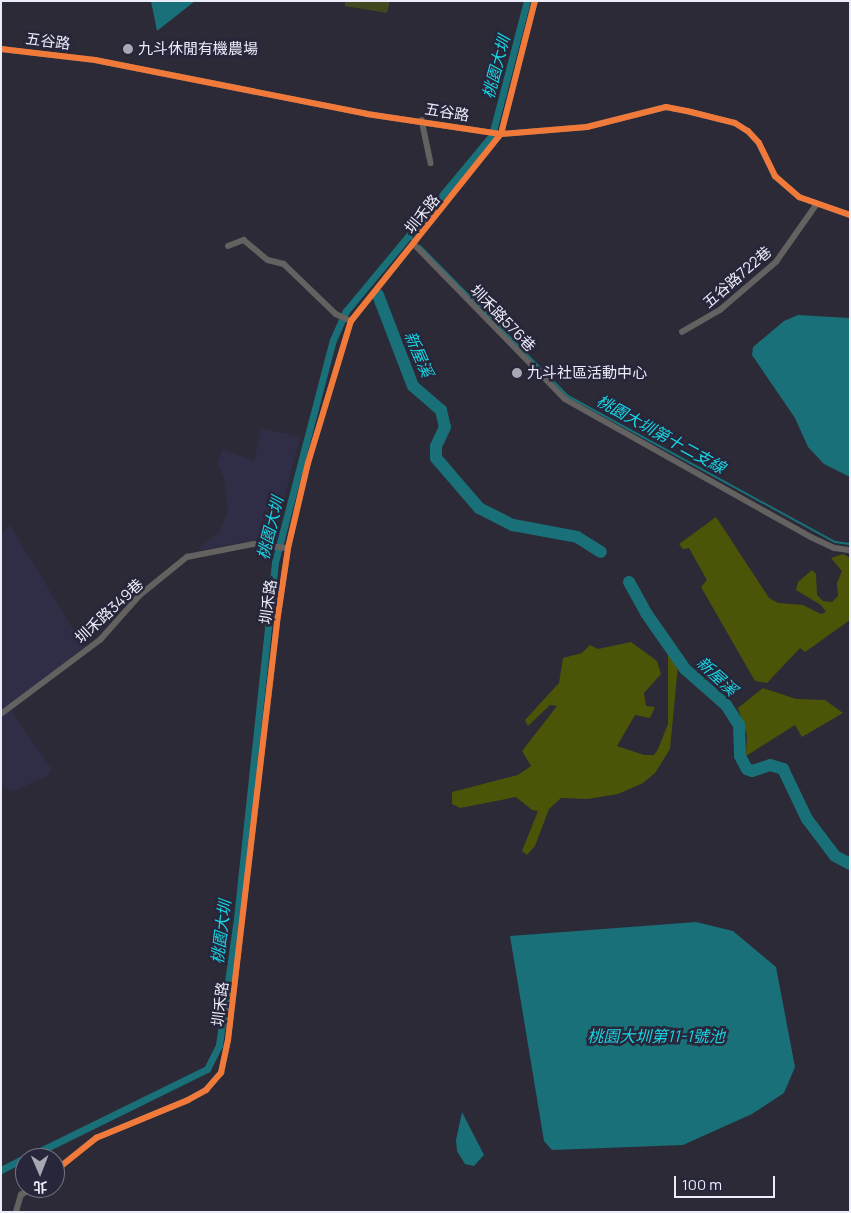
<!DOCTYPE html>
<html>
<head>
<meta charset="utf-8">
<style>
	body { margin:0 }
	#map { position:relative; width:851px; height:1213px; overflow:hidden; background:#2b2a36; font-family:Manrope,"Noto Sans TC",sans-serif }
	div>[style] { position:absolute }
	.built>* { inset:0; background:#2f2e46 }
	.green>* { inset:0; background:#414820 }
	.forest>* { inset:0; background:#4c5507 }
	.water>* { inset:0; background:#197078 }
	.stream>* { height:2px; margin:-1px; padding:0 1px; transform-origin:1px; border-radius:1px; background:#197078 }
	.canal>* { height:7px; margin:-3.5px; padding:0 3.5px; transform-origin:3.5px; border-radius:3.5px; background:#197078 }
	.river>* { height:12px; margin:-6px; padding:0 6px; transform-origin:6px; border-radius:6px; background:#197078 }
	.street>* { height:5.5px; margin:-2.75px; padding:0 2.75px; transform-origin:2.75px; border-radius:2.75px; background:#646161 }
	.cycleway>* { height:6px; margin:-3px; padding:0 3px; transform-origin:3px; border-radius:3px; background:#f17a3a }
	.dots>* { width:14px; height:14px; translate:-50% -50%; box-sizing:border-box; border:2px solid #27263a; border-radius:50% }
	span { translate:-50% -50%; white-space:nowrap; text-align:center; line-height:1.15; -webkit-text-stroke:5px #27263a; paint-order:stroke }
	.street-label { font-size:15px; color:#ebecf9 }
	.poi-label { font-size:15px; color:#ebecf9 }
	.left { translate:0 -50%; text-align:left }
	.water-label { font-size:16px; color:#16d6e4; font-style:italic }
	.frame { position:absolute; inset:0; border:2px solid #ebecf9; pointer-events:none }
	.north { position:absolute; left:15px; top:1148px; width:50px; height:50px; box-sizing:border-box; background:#27263a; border:1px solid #757586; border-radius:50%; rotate:179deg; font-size:14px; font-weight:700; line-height:20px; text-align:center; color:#ebecf9 }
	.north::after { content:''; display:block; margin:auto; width:18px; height:22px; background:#a8a8b5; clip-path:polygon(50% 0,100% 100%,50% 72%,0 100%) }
	.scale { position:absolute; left:674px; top:1176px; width:101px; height:22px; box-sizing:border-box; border:2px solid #ebecf9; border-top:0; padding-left:6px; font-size:15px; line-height:18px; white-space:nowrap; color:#ebecf9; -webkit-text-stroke:4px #27263a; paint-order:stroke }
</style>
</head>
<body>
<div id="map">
	<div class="built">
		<div style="clip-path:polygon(261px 428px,300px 437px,273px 542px,243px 542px,200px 550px,199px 548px,219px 532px,228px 511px,224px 478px,217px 463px,223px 449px,254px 461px)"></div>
		<div style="clip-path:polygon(10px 525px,84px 647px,8px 706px,51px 768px,48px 776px,11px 792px,1px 783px,1px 535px)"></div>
	</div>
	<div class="green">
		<div style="clip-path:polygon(345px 1px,390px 1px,387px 13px,345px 6px)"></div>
	</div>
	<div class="forest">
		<div style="clip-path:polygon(716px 517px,769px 598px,778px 603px,803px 605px,821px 614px,826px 612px,821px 605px,796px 590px,798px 582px,812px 570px,816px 574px,817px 595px,823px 601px,832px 602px,838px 596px,837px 583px,842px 571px,831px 558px,843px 554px,850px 558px,850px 620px,805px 652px,800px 648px,767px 683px,755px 681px,701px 587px,707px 580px,689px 548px,683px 549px,679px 544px)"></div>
		<div style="clip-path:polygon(631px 642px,657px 661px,661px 674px,644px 693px,646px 706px,655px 707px,650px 718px,635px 715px,617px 746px,644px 755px,654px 755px,658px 749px,668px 724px,668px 655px,678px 666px,670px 749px,655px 773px,643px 783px,618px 794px,587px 799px,561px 798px,549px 809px,535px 846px,527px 855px,522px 851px,538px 811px,532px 810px,516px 797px,460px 808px,452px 804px,452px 792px,518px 775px,531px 766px,522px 751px,557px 706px,550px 705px,528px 726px,525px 720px,559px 683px,563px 658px,582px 653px,590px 645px,598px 649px)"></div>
		<div style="clip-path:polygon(763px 688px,796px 699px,825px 700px,843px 713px,802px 737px,795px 725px,746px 756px,747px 735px,738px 708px)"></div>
	</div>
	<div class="water">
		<div style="clip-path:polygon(151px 1px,195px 1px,157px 31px)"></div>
		<div style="clip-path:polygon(798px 315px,850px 318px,850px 477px,824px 464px,808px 447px,795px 418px,752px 355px,753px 347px,784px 321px)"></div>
		<div style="clip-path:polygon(696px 922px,733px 931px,776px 967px,795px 1067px,784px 1093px,752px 1114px,683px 1145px,552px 1150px,544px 1141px,510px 936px)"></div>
		<div style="clip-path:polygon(462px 1112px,484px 1155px,474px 1166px,465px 1164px,457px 1151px,456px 1140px)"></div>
	</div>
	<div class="stream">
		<div style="left:409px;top:236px;width:7px;rotate:45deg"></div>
		<div style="left:420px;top:246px;width:211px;rotate:45.4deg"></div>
		<div style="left:568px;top:396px;width:304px;rotate:28.7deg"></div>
		<div style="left:835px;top:542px;width:15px;rotate:8deg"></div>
	</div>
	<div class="canal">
		<div style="left:26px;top:1158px;width:202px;rotate:-26.2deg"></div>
		<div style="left:207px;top:1069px;width:27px;rotate:-63deg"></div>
		<div style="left:219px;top:1045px;width:128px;rotate:-81.9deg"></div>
		<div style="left:237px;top:918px;width:358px;rotate:-83.9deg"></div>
		<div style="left:275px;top:562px;width:229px;rotate:-75.4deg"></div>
		<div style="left:333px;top:340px;width:32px;rotate:-66deg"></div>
		<div style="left:346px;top:311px;width:229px;rotate:-50.3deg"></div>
		<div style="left:492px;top:135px;width:138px;rotate:-75.4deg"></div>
		<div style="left:1px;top:1170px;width:27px;rotate:-27deg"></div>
	</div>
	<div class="river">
		<div style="left:378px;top:295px;width:97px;rotate:69deg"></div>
		<div style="left:413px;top:386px;width:37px;rotate:41deg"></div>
		<div style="left:441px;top:410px;width:17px;rotate:77deg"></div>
		<div style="left:445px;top:427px;width:21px;rotate:115deg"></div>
		<div style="left:436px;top:446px;width:12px;rotate:90deg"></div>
		<div style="left:436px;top:458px;width:66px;rotate:49.3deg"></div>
		<div style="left:479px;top:508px;width:38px;rotate:27deg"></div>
		<div style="left:513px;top:525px;width:65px;rotate:10.6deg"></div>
		<div style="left:577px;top:537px;width:28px;rotate:32deg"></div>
		<div style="left:629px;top:582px;width:35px;rotate:61deg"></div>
		<div style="left:646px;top:613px;width:68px;rotate:55.1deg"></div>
		<div style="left:685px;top:669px;width:55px;rotate:41.3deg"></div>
		<div style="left:726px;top:705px;width:24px;rotate:57deg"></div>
		<div style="left:739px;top:725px;width:31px;rotate:88deg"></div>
		<div style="left:740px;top:756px;width:15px;rotate:62deg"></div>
		<div style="left:747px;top:769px;width:5px;rotate:22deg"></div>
		<div style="left:752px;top:771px;width:19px;rotate:-18deg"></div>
		<div style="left:770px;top:765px;width:14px;rotate:17deg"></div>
		<div style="left:783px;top:769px;width:55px;rotate:64.4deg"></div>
		<div style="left:807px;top:819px;width:46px;rotate:52.9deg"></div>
		<div style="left:835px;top:856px;width:17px;rotate:28deg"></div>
	</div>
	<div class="street">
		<div style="left:1px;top:49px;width:95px;rotate:6.7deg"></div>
		<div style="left:95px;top:60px;width:277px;rotate:11.2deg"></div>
		<div style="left:367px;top:114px;width:135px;rotate:8.5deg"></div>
		<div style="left:501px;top:134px;width:86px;rotate:-4.7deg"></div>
		<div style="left:587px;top:127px;width:81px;rotate:-14.2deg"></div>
		<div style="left:666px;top:107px;width:21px;rotate:11deg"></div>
		<div style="left:687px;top:111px;width:49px;rotate:14deg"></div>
		<div style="left:735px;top:123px;width:15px;rotate:32deg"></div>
		<div style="left:748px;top:131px;width:16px;rotate:47deg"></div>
		<div style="left:759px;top:143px;width:37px;rotate:64deg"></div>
		<div style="left:775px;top:176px;width:32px;rotate:41deg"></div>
		<div style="left:799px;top:197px;width:54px;rotate:19.4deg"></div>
		<div style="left:422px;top:120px;width:44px;rotate:78.2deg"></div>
		<div style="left:414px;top:244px;width:216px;rotate:45.7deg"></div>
		<div style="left:565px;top:399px;width:282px;rotate:29.3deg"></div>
		<div style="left:811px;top:537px;width:26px;rotate:25deg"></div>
		<div style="left:835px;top:548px;width:15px;rotate:8deg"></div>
		<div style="left:228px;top:246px;width:17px;rotate:-21deg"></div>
		<div style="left:244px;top:240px;width:31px;rotate:40deg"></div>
		<div style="left:268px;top:260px;width:16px;rotate:14deg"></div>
		<div style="left:284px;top:264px;width:72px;rotate:43.9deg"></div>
		<div style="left:336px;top:314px;width:17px;rotate:25deg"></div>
		<div style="left:682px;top:332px;width:44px;rotate:-30.1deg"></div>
		<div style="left:720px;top:310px;width:74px;rotate:-40.6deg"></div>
		<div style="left:776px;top:262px;width:70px;rotate:-54.9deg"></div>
		<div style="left:1px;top:714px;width:124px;rotate:-36.8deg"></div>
		<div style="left:100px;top:640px;width:59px;rotate:-48.4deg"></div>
		<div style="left:139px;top:596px;width:62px;rotate:-39.1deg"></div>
		<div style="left:187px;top:557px;width:68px;rotate:-11deg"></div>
		<div style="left:254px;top:544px;width:34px;rotate:7deg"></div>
		<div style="left:55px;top:1171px;width:53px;rotate:-38.8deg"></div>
		<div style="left:96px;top:1138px;width:100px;rotate:-22.4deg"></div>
		<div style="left:188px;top:1100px;width:21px;rotate:-29deg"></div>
		<div style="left:206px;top:1090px;width:23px;rotate:-49deg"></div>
		<div style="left:221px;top:1073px;width:34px;rotate:-78deg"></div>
		<div style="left:228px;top:1040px;width:421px;rotate:-83.3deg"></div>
		<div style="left:277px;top:622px;width:75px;rotate:-81.5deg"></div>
		<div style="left:288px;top:548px;width:87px;rotate:-76.8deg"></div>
		<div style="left:308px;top:463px;width:148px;rotate:-73.2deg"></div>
		<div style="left:351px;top:321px;width:240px;rotate:-51.3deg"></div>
		<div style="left:501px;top:134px;width:137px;rotate:-75.7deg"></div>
		<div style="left:16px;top:1212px;width:18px;rotate:-74deg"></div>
		<div style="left:21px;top:1195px;width:14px;rotate:-30deg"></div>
	</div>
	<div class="cycleway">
		<div style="left:1px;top:49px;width:95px;rotate:6.7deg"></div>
		<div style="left:95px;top:60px;width:277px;rotate:11.2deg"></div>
		<div style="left:367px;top:114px;width:135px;rotate:8.5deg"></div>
		<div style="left:501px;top:134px;width:86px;rotate:-4.7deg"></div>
		<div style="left:587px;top:127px;width:81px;rotate:-14.2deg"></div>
		<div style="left:666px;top:107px;width:21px;rotate:11deg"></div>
		<div style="left:687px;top:111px;width:49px;rotate:14deg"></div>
		<div style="left:735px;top:123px;width:15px;rotate:32deg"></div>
		<div style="left:748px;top:131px;width:16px;rotate:47deg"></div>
		<div style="left:759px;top:143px;width:37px;rotate:64deg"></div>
		<div style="left:775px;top:176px;width:32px;rotate:41deg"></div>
		<div style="left:799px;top:197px;width:54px;rotate:19.4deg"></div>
		<div style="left:55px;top:1171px;width:53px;rotate:-38.8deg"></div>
		<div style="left:96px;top:1138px;width:100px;rotate:-22.4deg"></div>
		<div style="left:188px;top:1100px;width:21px;rotate:-29deg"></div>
		<div style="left:206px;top:1090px;width:23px;rotate:-49deg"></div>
		<div style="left:221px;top:1073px;width:34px;rotate:-78deg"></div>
		<div style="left:228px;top:1040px;width:421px;rotate:-83.3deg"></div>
		<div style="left:277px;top:622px;width:75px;rotate:-81.5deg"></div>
		<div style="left:288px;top:548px;width:87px;rotate:-76.8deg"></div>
		<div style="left:308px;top:463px;width:148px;rotate:-73.2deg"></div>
		<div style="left:351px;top:321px;width:240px;rotate:-51.3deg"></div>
		<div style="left:501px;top:134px;width:137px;rotate:-75.7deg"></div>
	</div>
	<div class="dots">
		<div style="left:128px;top:49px;background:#a8a8b5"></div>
		<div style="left:517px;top:373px;background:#a8a8b5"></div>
	</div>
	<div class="street-label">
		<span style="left:48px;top:41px;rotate:7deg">五谷路</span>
		<span style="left:447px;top:112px;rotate:9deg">五谷路</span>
		<span style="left:422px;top:214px;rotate:-51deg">圳禾路</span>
		<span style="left:737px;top:277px;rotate:-41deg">五谷路722巷</span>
		<span style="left:503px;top:318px;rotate:46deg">圳禾路576巷</span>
		<span style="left:268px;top:602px;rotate:-82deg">圳禾路</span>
		<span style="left:109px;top:611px;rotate:-43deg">圳禾路349巷</span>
		<span style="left:220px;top:1004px;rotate:-83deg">圳禾路</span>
	</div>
	<div class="poi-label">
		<span class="left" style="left:138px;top:49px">九斗休閒有機農場</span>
		<span class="left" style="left:527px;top:373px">九斗社區活動中心</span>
	</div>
	<div class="water-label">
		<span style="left:496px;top:67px;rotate:-75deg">桃園大圳</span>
		<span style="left:419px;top:354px;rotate:67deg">新屋溪</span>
		<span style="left:661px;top:434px;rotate:29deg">桃園大圳第十二支線</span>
		<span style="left:270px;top:528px;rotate:-76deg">桃園大圳</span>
		<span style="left:717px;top:676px;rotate:43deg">新屋溪</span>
		<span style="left:221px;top:932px;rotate:-83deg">桃園大圳</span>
		<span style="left:656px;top:1036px">桃園大圳第11-1號池</span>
	</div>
	<div class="frame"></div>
	<div class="north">北</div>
	<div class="scale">100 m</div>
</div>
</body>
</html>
